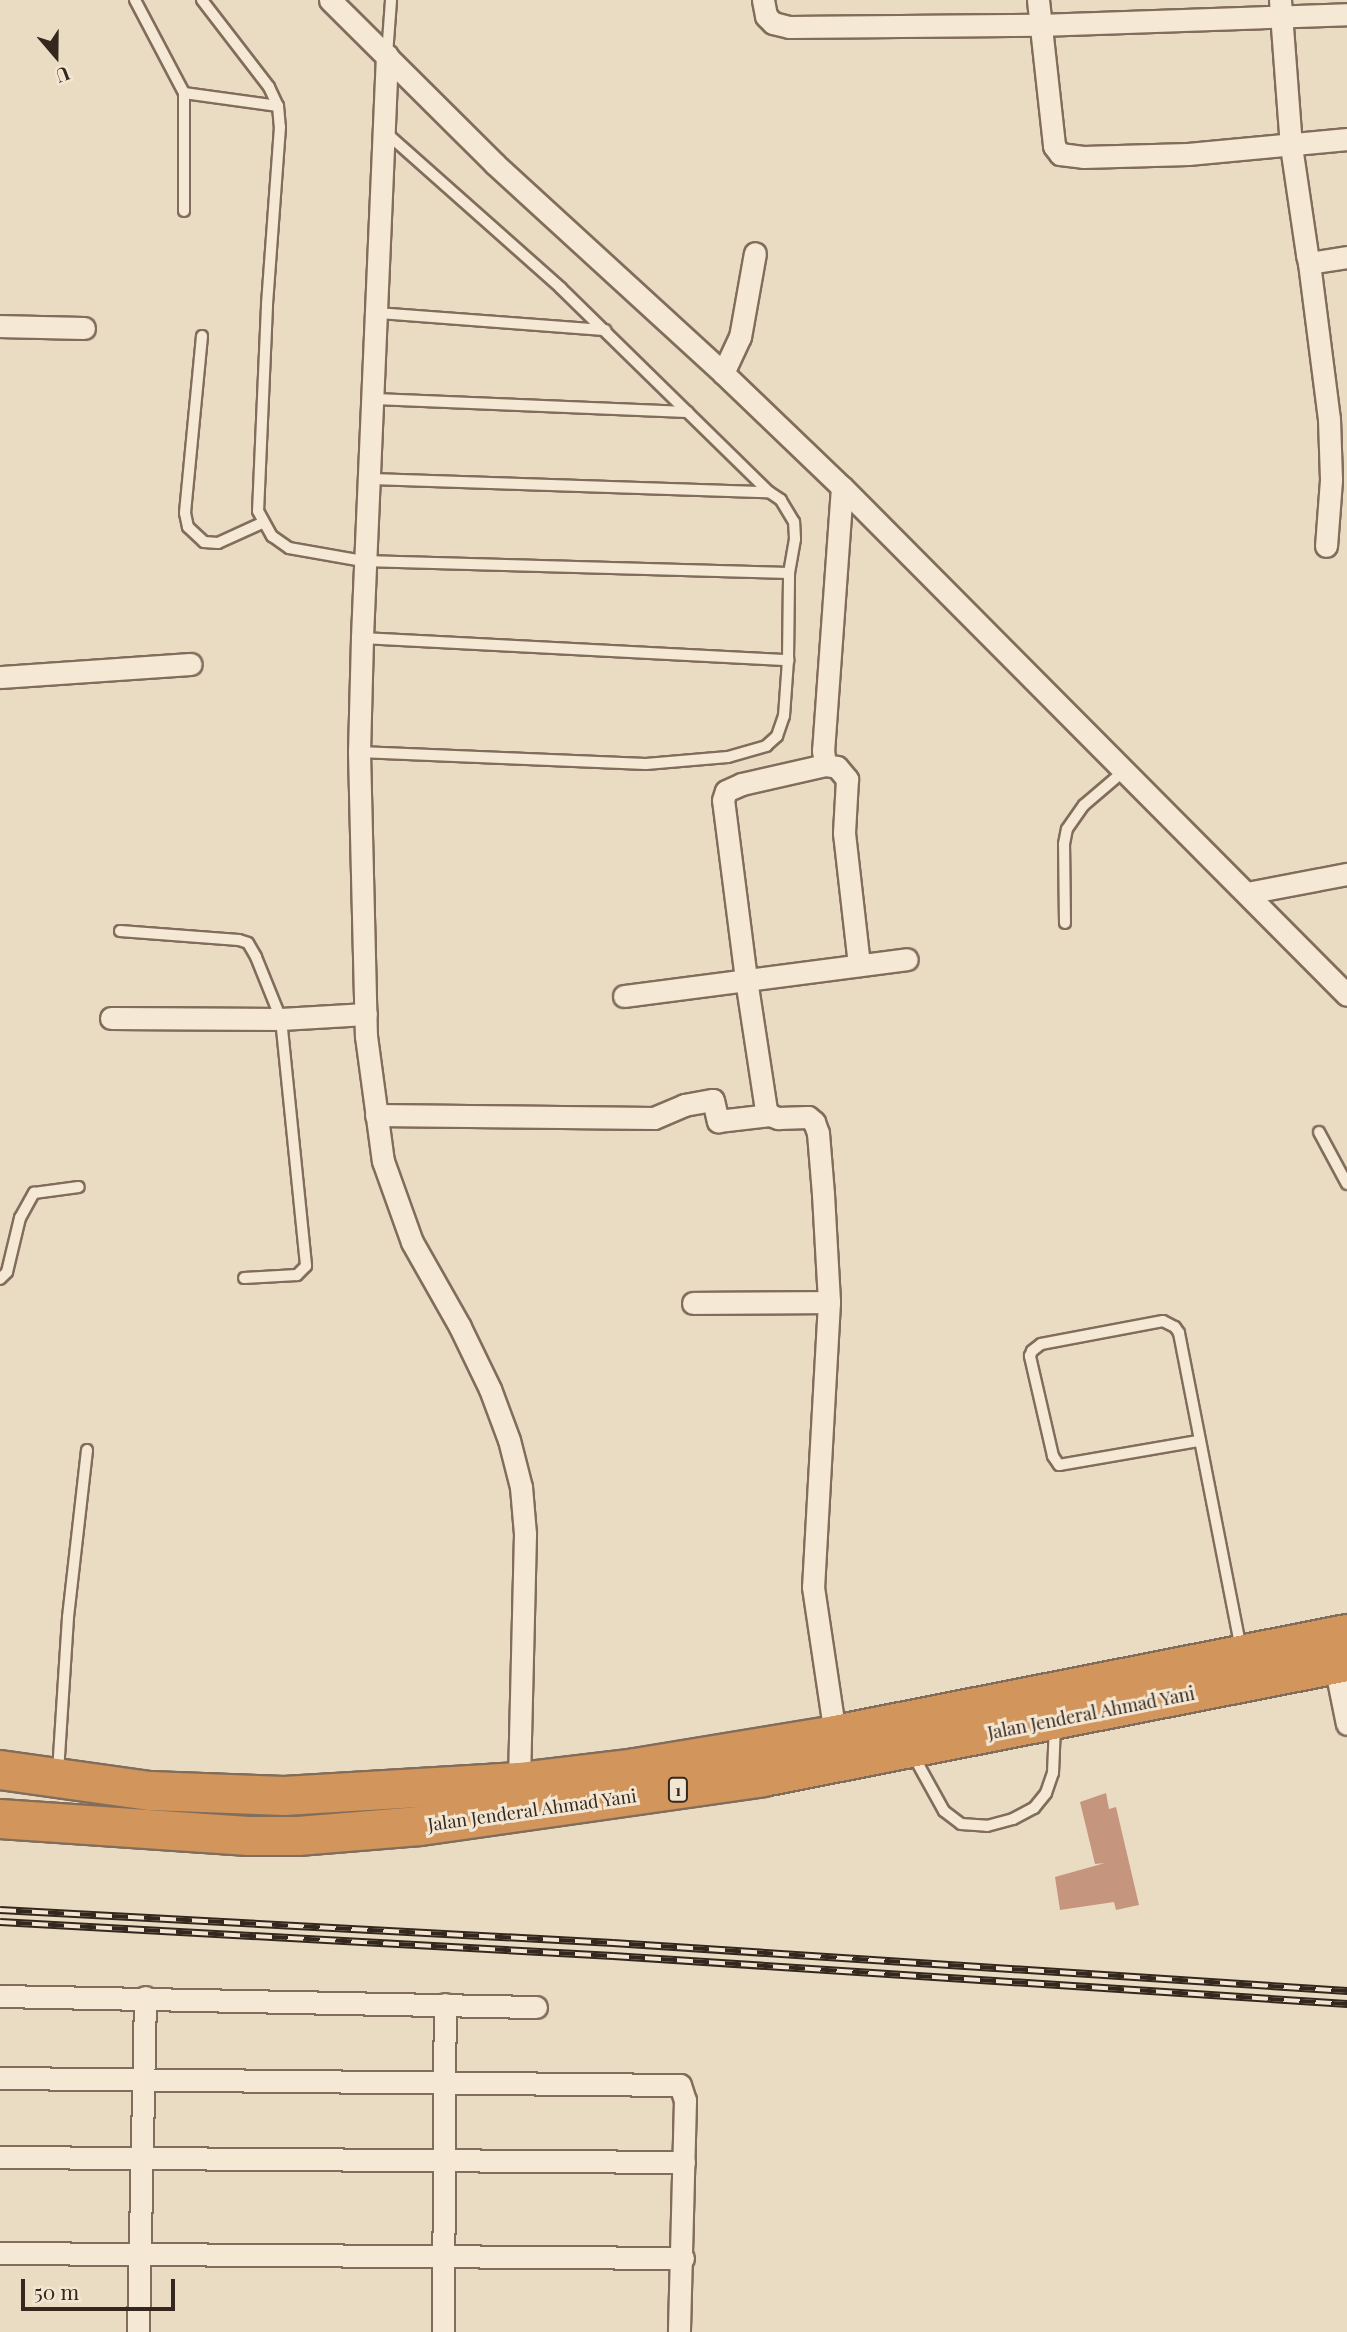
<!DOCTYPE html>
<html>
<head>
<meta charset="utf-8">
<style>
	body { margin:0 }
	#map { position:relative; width:1347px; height:2332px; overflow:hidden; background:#eadbc3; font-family:"Playfair Display",serif }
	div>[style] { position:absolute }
	.building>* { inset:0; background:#c5957d }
	.roads { filter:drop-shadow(2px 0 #826d5c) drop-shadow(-2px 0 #826d5c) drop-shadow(0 2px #826d5c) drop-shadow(0 -2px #826d5c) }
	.lane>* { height:10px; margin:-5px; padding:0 5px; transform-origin:5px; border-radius:5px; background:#f5e9d6 }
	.street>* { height:21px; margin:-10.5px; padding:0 10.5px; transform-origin:10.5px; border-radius:10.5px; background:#f5e9d6 }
	.highway>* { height:38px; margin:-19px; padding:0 19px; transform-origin:19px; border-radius:19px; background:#d2955b }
	.rail>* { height:8px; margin-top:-4px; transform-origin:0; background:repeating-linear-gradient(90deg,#f2e6d2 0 16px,#34271e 0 32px); box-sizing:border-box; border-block:2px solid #34271e }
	span { translate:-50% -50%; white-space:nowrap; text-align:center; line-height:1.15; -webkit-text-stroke:6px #f2e6d2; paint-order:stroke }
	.shield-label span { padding:2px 5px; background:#f2e6d2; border:2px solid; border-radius:5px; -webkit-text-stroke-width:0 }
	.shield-label { font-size:16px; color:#34271e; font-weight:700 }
	.street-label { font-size:18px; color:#34271e }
	.north { position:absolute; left:21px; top:21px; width:70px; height:70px; -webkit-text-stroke:5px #f2e6d2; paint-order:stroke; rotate:160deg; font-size:19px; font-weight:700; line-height:28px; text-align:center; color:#34271e }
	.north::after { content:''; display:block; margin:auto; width:24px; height:32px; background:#34271e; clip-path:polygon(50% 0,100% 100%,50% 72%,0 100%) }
	.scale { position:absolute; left:21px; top:2279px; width:154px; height:32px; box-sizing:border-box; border:4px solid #34271e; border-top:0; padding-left:9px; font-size:21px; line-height:24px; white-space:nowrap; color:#34271e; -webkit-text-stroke:5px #f2e6d2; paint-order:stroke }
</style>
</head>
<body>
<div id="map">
	<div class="building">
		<div style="clip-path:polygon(1106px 1793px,1109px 1809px,1116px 1807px,1139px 1905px,1116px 1910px,1114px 1902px,1060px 1910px,1055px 1877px,1105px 1863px,1095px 1864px,1080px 1802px)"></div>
	</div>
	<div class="roads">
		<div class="lane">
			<div style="left:135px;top:0;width:105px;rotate:62.2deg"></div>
			<div style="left:184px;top:93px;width:118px;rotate:90deg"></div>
			<div style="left:202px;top:0;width:110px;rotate:52.4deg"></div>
			<div style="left:269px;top:87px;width:21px;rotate:65deg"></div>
			<div style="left:278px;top:106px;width:21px;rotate:85deg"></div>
			<div style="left:280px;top:127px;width:179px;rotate:94.2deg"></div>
			<div style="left:267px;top:306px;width:205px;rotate:92.5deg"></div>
			<div style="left:258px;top:511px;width:29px;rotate:61deg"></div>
			<div style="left:272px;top:536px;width:21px;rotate:35deg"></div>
			<div style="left:289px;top:548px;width:75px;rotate:10deg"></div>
			<div style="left:363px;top:561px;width:426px;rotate:1.6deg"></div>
			<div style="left:387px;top:55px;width:55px;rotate:-85.8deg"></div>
			<div style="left:184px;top:93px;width:95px;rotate:7.9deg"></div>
			<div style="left:378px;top:313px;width:228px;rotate:4.3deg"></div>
			<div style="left:202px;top:336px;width:178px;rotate:95.5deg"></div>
			<div style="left:185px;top:513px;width:14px;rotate:78deg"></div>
			<div style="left:188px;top:527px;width:22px;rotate:43deg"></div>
			<div style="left:204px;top:542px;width:14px;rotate:4deg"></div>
			<div style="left:218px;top:543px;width:48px;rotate:-24.4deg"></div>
			<div style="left:374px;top:399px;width:314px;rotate:2.4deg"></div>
			<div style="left:369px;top:479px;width:400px;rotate:1.9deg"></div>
			<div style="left:362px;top:638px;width:427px;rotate:3deg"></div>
			<div style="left:359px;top:752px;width:287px;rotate:2.4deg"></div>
			<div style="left:646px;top:764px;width:82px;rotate:-4.9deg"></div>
			<div style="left:728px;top:757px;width:40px;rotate:-16deg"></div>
			<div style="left:766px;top:746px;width:15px;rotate:-42deg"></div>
			<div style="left:777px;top:736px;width:21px;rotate:-71deg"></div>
			<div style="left:784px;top:716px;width:56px;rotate:-85.9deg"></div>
			<div style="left:788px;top:660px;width:87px;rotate:-89.3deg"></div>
			<div style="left:789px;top:573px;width:35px;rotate:-80deg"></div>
			<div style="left:795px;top:539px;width:17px;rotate:-93deg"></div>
			<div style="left:794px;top:522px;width:26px;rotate:-121deg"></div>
			<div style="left:781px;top:500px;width:14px;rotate:-146deg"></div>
			<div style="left:769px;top:492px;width:291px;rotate:-135.6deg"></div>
			<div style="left:561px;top:288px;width:237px;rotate:-138.4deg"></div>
			<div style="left:1065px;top:923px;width:79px;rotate:-90.7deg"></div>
			<div style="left:1064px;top:844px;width:15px;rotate:-79deg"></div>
			<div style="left:1067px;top:829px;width:29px;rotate:-55deg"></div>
			<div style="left:1084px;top:805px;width:52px;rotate:-40.4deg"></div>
			<div style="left:120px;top:931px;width:119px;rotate:4.3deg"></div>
			<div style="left:239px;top:940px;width:9px;rotate:18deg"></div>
			<div style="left:248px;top:943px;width:16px;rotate:60deg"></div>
			<div style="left:256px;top:957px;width:67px;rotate:68deg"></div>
			<div style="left:281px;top:1019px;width:248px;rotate:84.2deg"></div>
			<div style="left:306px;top:1266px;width:13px;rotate:135deg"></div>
			<div style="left:297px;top:1275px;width:53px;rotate:176.8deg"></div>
			<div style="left:1319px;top:1132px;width:59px;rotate:61.7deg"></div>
			<div style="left:0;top:1279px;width:10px;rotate:-45deg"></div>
			<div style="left:7px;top:1272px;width:56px;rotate:-76.5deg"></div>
			<div style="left:20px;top:1218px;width:29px;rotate:-61deg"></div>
			<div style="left:34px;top:1193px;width:45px;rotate:-7.6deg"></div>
			<div style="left:1198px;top:1441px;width:141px;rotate:170.2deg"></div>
			<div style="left:1059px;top:1465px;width:11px;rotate:-124deg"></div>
			<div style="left:1053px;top:1456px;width:103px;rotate:-103deg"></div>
			<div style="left:1030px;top:1356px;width:5px;rotate:-68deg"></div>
			<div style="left:1032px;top:1351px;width:11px;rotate:-38deg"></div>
			<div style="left:1041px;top:1344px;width:124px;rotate:-10.7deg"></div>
			<div style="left:1163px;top:1321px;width:13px;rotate:27deg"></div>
			<div style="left:1175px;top:1327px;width:7px;rotate:56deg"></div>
			<div style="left:1179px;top:1333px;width:322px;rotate:78.9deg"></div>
			<div style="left:913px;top:1755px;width:64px;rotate:61deg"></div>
			<div style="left:944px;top:1811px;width:21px;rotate:37deg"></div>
			<div style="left:961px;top:1824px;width:26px;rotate:4deg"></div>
			<div style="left:987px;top:1826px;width:27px;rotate:-15deg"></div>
			<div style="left:1013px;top:1819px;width:24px;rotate:-28deg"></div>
			<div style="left:1034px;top:1808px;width:19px;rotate:-51deg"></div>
			<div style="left:1046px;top:1793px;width:21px;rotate:-71deg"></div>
			<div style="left:1053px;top:1773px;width:48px;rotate:-87.6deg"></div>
			<div style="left:58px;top:1772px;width:155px;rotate:-86.3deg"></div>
			<div style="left:68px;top:1617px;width:168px;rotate:-83.5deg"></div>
		</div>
		<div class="street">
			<div style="left:330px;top:0;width:233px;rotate:44.8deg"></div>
			<div style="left:495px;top:164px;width:309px;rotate:42.5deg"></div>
			<div style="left:723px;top:373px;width:165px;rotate:43.8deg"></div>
			<div style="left:842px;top:487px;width:716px;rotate:45.17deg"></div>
			<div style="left:763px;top:0;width:16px;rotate:79deg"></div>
			<div style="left:766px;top:16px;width:10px;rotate:45deg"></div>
			<div style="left:773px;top:23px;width:16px;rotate:14deg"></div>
			<div style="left:789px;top:27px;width:250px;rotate:-0.5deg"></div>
			<div style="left:1039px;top:25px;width:308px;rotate:-2deg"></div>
			<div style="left:1038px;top:0;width:147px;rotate:83.7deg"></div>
			<div style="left:1054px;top:146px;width:10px;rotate:53deg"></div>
			<div style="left:1060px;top:154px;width:23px;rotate:7deg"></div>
			<div style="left:1083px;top:157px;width:105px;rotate:-1.6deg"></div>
			<div style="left:1188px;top:154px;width:160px;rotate:-5.4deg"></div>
			<div style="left:1280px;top:0;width:146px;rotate:85.7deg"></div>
			<div style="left:1291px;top:146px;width:110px;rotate:81.6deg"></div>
			<div style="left:1307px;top:255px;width:8px;rotate:76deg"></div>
			<div style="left:1309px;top:263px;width:38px;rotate:-9deg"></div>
			<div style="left:387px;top:55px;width:584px;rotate:92.46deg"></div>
			<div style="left:362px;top:638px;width:114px;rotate:91.5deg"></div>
			<div style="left:359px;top:752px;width:284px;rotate:88.6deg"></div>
			<div style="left:366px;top:1036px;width:126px;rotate:82.3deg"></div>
			<div style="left:383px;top:1161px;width:86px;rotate:70.3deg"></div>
			<div style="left:412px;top:1242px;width:98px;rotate:60.5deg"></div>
			<div style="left:460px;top:1327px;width:69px;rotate:64.2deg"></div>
			<div style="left:490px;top:1389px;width:54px;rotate:69.6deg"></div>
			<div style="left:509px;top:1440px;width:49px;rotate:75.7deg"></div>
			<div style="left:521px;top:1487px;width:47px;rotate:85.1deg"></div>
			<div style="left:525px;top:1534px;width:248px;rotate:91.4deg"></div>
			<div style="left:1309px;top:263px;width:157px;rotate:82.7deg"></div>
			<div style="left:1329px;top:419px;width:61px;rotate:88.1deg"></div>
			<div style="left:1331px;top:480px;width:66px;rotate:94.3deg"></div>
			<div style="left:0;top:326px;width:84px;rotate:1.4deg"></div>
			<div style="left:723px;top:373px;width:40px;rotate:-65deg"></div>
			<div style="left:740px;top:337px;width:85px;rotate:-79.9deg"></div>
			<div style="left:842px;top:487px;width:264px;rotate:94.1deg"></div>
			<div style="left:823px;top:750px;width:15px;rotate:82deg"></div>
			<div style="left:825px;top:765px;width:12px;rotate:9deg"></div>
			<div style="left:837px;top:767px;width:16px;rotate:50deg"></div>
			<div style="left:847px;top:779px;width:54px;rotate:93.2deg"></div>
			<div style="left:844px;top:833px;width:133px;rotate:83.5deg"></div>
			<div style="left:0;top:677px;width:191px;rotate:-3.9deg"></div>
			<div style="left:1247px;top:893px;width:102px;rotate:-10.8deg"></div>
			<div style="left:624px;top:996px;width:285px;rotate:-7.4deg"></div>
			<div style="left:111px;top:1018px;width:170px;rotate:0.3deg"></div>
			<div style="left:281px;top:1019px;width:85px;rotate:-3.4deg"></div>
			<div style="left:376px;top:1115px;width:278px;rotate:0.6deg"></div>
			<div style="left:654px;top:1118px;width:33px;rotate:-23deg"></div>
			<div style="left:684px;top:1105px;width:29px;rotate:-10deg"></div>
			<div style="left:713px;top:1100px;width:22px;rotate:77deg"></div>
			<div style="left:718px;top:1121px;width:52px;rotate:-6.6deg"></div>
			<div style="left:770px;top:1115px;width:9px;rotate:21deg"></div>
			<div style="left:778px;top:1118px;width:30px;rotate:-2deg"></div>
			<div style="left:808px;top:1117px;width:8px;rotate:40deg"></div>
			<div style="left:814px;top:1122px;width:12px;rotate:70deg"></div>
			<div style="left:818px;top:1133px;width:61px;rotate:85.3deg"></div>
			<div style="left:823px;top:1194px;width:108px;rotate:86.8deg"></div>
			<div style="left:829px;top:1302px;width:285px;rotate:93.2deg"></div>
			<div style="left:813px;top:1587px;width:150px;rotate:81.5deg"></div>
			<div style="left:770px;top:1115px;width:6px;rotate:-129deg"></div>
			<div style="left:766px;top:1110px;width:133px;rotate:-98.7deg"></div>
			<div style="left:746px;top:979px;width:180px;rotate:-97.3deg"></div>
			<div style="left:723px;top:800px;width:9px;rotate:-72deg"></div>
			<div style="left:726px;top:791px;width:17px;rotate:-24deg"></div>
			<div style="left:742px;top:784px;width:85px;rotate:-12.9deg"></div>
			<div style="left:693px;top:1303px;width:136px;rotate:-0.4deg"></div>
			<div style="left:1335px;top:1665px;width:60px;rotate:78.5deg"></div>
			<div style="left:0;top:1996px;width:536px;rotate:1.18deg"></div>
			<div style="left:0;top:2078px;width:680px;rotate:0.59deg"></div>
			<div style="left:680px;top:2085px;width:16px;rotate:72deg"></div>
			<div style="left:685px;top:2100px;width:232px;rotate:91.5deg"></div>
			<div style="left:0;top:2157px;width:684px;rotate:0.42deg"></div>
			<div style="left:0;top:2253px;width:683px;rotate:0.42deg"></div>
			<div style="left:138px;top:2332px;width:335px;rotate:-88.8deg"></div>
			<div style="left:443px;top:2332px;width:328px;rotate:-89.7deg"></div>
		</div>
		<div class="highway">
			<div style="left:0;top:1770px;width:151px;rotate:8deg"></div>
			<div style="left:150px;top:1791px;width:134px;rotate:2.1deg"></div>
			<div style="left:284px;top:1796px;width:235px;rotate:-3.4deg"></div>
			<div style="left:519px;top:1782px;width:118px;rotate:-6.8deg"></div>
			<div style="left:636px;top:1768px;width:202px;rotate:-9.4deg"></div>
			<div style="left:835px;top:1735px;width:522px;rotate:-11.16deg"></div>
			<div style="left:0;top:1819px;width:249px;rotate:3.9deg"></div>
			<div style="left:248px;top:1836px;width:50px"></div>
			<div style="left:298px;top:1836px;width:122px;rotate:-4.7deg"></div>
			<div style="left:420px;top:1826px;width:346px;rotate:-8.1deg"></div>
			<div style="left:763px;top:1777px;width:595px;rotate:-11.14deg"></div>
		</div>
	</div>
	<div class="rail">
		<div style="left:0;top:1910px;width:614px;rotate:3.08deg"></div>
		<div style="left:613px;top:1943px;width:736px;rotate:3.74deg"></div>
		<div style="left:0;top:1922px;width:614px;rotate:3.17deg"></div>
		<div style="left:613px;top:1956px;width:736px;rotate:3.74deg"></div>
	</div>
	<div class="shield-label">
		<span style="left:678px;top:1790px">1</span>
	</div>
	<div class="street-label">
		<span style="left:1091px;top:1713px;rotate:-11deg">Jalan Jenderal Ahmad Yani</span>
		<span style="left:532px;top:1810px;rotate:-8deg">Jalan Jenderal Ahmad Yani</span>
	</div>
	<div class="north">U</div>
	<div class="scale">50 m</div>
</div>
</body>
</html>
